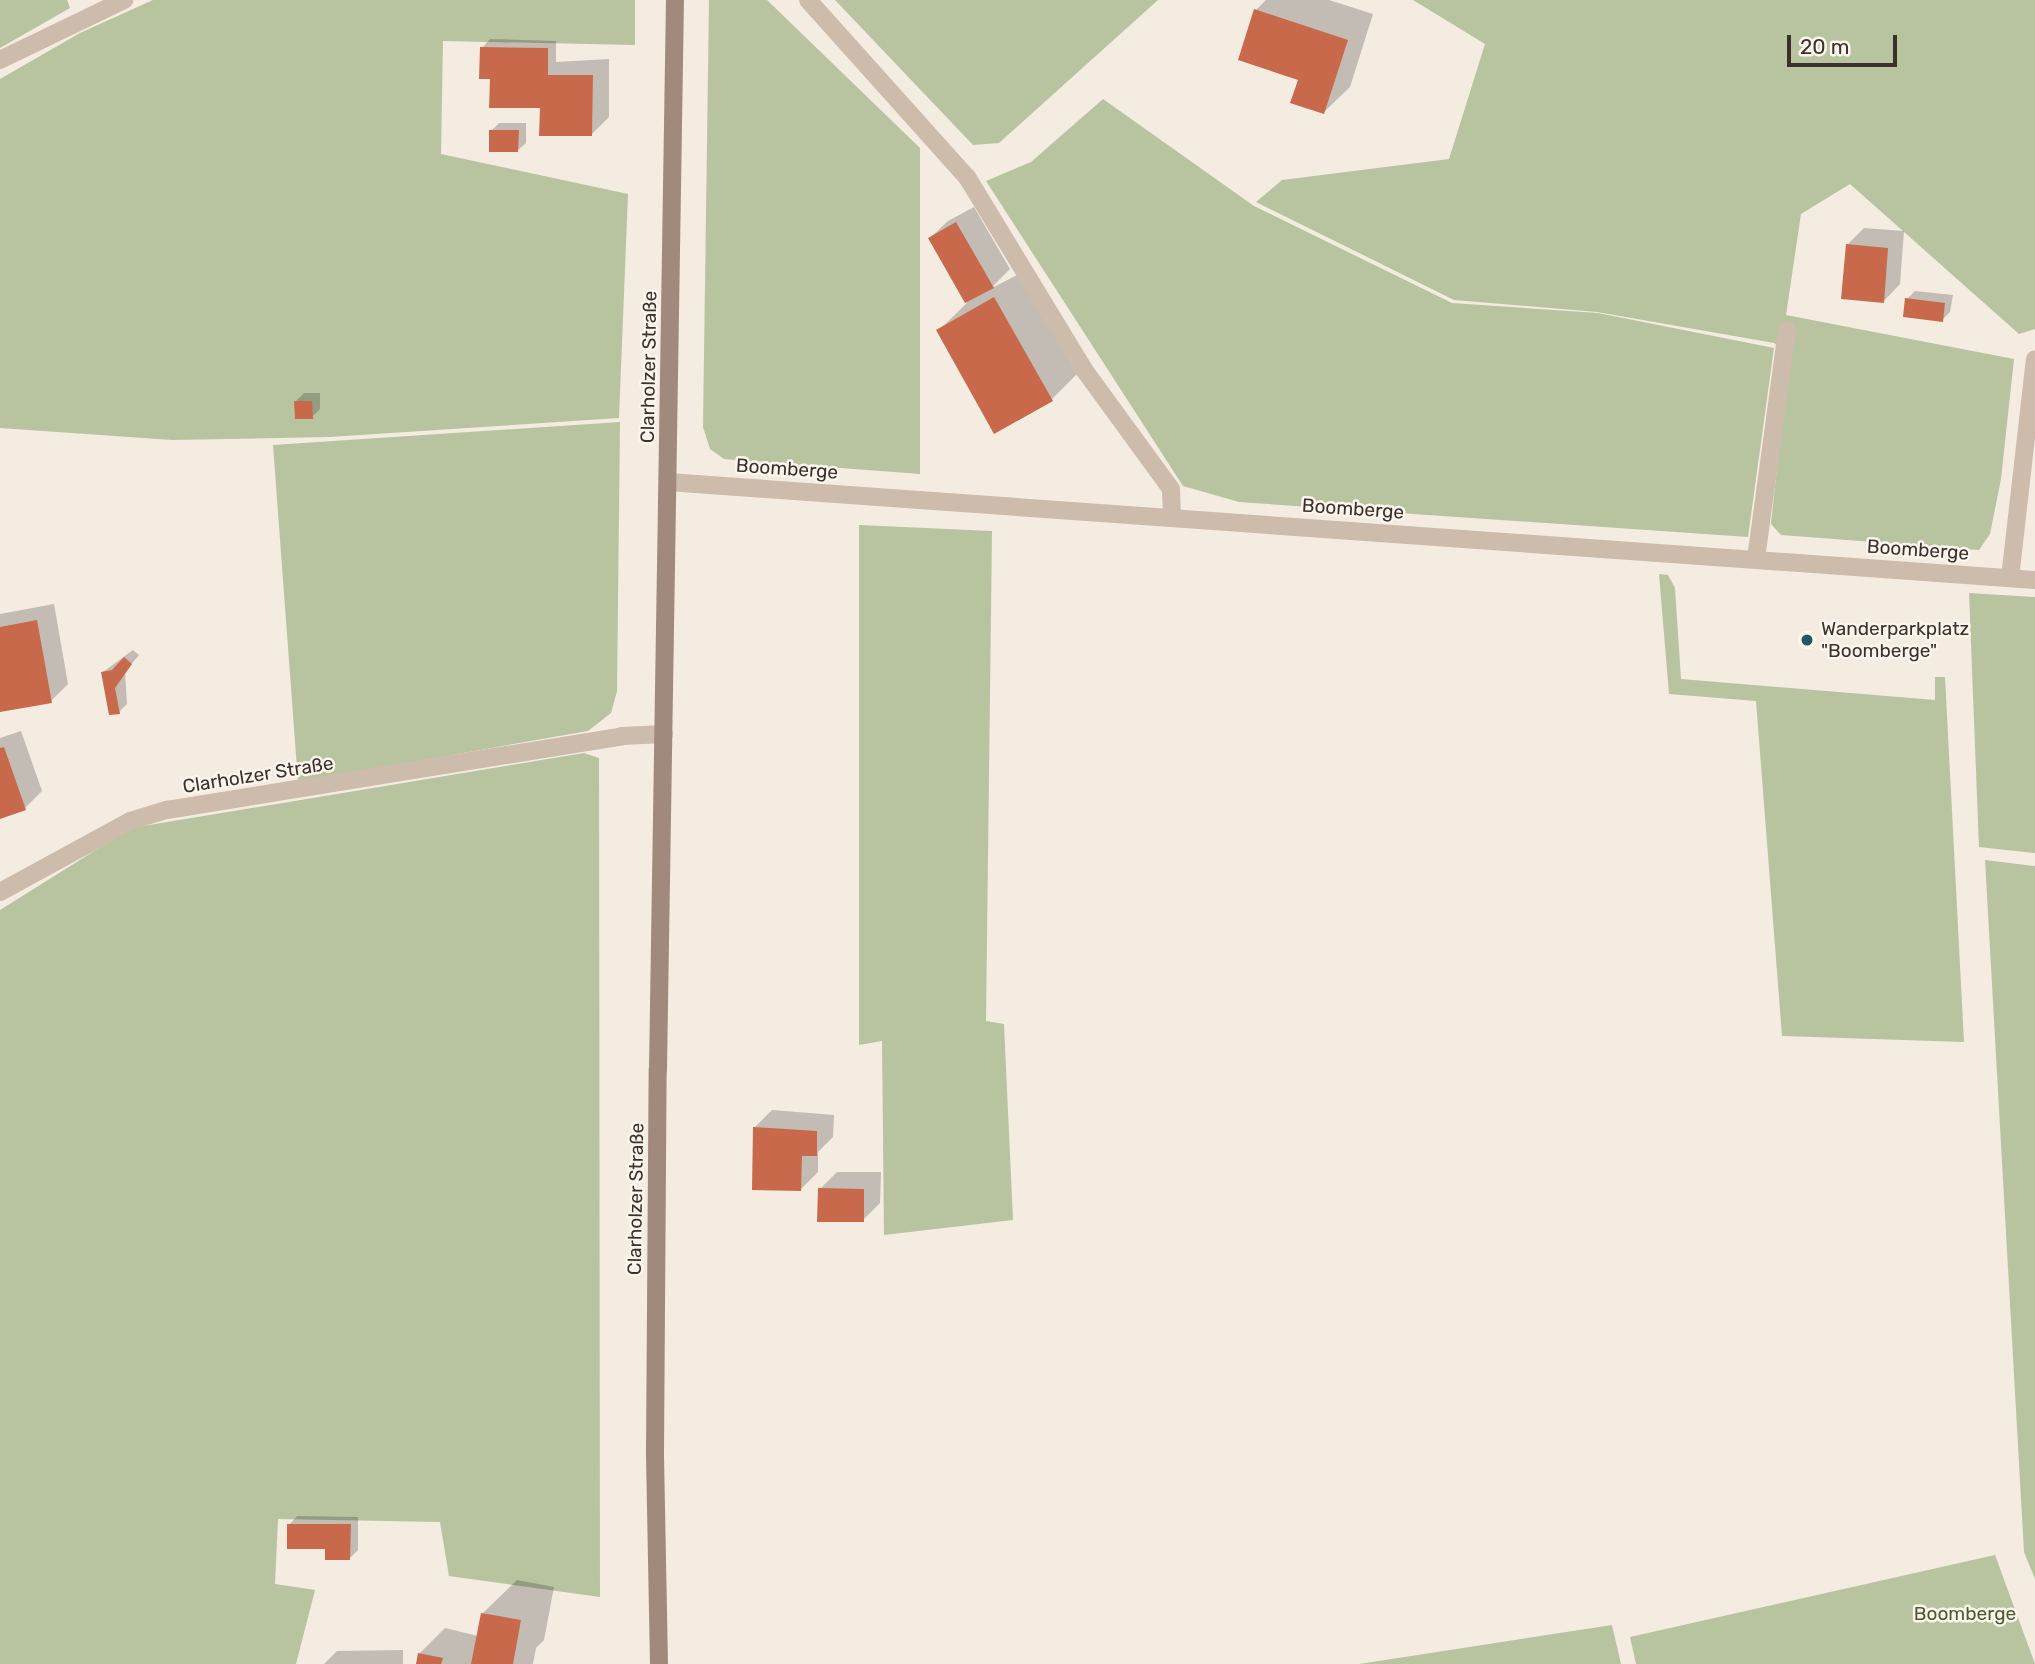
<!DOCTYPE html>
<html>
<head>
<meta charset="utf-8">
<style>
	body { margin:0 }
	#map { position:relative; width:2035px; height:1664px; overflow:hidden; background:#f4ebe1; font-family:Rubik,sans-serif }
	div>[style] { position:absolute }
	.green>* { inset:0; background:#b8c4a0 }
	.shadow>* { inset:0; background:#0003 }
	.building>* { inset:0; background:#c8694b }
	.lane>* { height:18px; margin:-9px; padding:0 9px; transform-origin:9px; border-radius:9px; background:#cdbbac }
	.street>* { height:18px; margin:-9px; padding:0 9px; transform-origin:9px; border-radius:9px; background:#cdbbac }
	.secondary>* { height:18px; margin:-9px; padding:0 9px; transform-origin:9px; border-radius:9px; background:#a18a7d }
	.dots>* { width:19px; height:19px; translate:-50% -50%; box-sizing:border-box; border:4px solid #fbf5ee; border-radius:50% }
	span { translate:-50% -50%; white-space:nowrap; text-align:center; line-height:1.15; -webkit-text-stroke:5px #fbf5ee; paint-order:stroke }
	.street-label { font-size:19px; color:#3b302b }
	.poi-label { font-size:19px; color:#3b302b }
	.left { translate:0 -50%; text-align:left }
	.park-label { font-size:19px; color:#4a5a2e }
	.scale { position:absolute; left:1787px; top:35px; width:110px; height:32px; box-sizing:border-box; border:4px solid #3b302b; border-top:0; padding-left:9px; font-size:21px; line-height:24px; white-space:nowrap; color:#3b302b; -webkit-text-stroke:5px #fbf5ee; paint-order:stroke }
</style>
</head>
<body>
<div id="map">
	<div class="green">
		<div style="clip-path:polygon(0 0,67px 0,70px 8px,0 48px)"></div>
		<div style="clip-path:polygon(153px 0,635px 0,635px 45px,443px 41px,441px 154px,628px 194px,619px 418px,329px 437px,172px 440px,0 428px,0 79px,80px 33px)"></div>
		<div style="clip-path:polygon(709px 0,767px 0,920px 148px,920px 474px,724px 459px,710px 449px,703px 427px)"></div>
		<div style="clip-path:polygon(835px 0,1158px 0,999px 143px,973px 145px)"></div>
		<div style="clip-path:polygon(1413px 0,2035px 0,2035px 329px,2019px 334px,1850px 184px,1801px 214px,1786px 315px,2014px 359px,2001px 479px,1990px 534px,1979px 550px,1781px 535px,1771px 524px,1789px 354px,1774px 343px,1597px 312px,1454px 300px,1256px 202px,1282px 180px,1449px 159px,1485px 44px)"></div>
		<div style="clip-path:polygon(1103px 99px,1254px 206px,1452px 303px,1598px 313px,1774px 348px,1748px 537px,1239px 502px,1183px 486px,986px 181px,1031px 162px)"></div>
		<div style="clip-path:polygon(620px 422px,617px 691px,611px 713px,588px 731px,298px 782px,273px 445px)"></div>
		<div style="clip-path:polygon(859px 525px,992px 531px,986px 1021px,1004px 1024px,1013px 1220px,884px 1235px,882px 1041px,859px 1045px)"></div>
		<div style="clip-path:polygon(1659px 574px,1668px 575px,1675px 588px,1681px 679px,1935px 700px,1935px 677px,1945px 677px,1964px 1042px,1782px 1036px,1756px 701px,1669px 694px)"></div>
		<div style="clip-path:polygon(1969px 593px,2035px 597px,2035px 853px,1979px 847px)"></div>
		<div style="clip-path:polygon(584px 753px,599px 758px,600px 1597px,449px 1576px,440px 1522px,278px 1519px,275px 1584px,315px 1590px,296px 1664px,0 1664px,0 910px,131px 828px)"></div>
		<div style="clip-path:polygon(1985px 860px,2035px 866px,2035px 1579px,2024px 1552px)"></div>
		<div style="clip-path:polygon(1995px 1555px,2035px 1664px,1636px 1664px,1630px 1637px)"></div>
		<div style="clip-path:polygon(1612px 1625px,1621px 1664px,1359px 1664px)"></div>
	</div>
	<div class="shadow">
		<div style="clip-path:polygon(1266px 0,1329px 0,1373px 14px,1350px 87px,1324px 112px,1256px 10px)"></div>
		<div style="clip-path:polygon(490px 39px,556px 41px,556px 62px,609px 59px,609px 117px,591px 135px,492px 78px,482px 48px)"></div>
		<div style="clip-path:polygon(499px 123px,526px 123px,526px 143px,517px 151px,491px 131px)"></div>
		<div style="clip-path:polygon(974px 207px,1010px 269px,990px 289px,1021px 273px,1077px 374px,1052px 399px,938px 331px,967px 303px,930px 238px,948px 221px)"></div>
		<div style="clip-path:polygon(1864px 228px,1904px 231px,1900px 284px,1883px 302px,1847px 245px)"></div>
		<div style="clip-path:polygon(1915px 291px,1953px 295px,1950px 312px,1942px 320px,1907px 299px)"></div>
		<div style="clip-path:polygon(304px 393px,320px 393px,320px 409px,312px 417px,296px 401px)"></div>
		<div style="clip-path:polygon(54px 604px,68px 684px,51px 701px,0 709px,0 614px)"></div>
		<div style="clip-path:polygon(133px 650px,139px 655px,125px 672px,127px 704px,119px 712px,103px 672px)"></div>
		<div style="clip-path:polygon(21px 731px,42px 791px,25px 808px,0 817px,0 738px)"></div>
		<div style="clip-path:polygon(772px 1110px,834px 1115px,833px 1137px,818px 1152px,818px 1172px,801px 1189px,755px 1127px)"></div>
		<div style="clip-path:polygon(837px 1172px,881px 1172px,880px 1203px,863px 1220px,820px 1189px)"></div>
		<div style="clip-path:polygon(297px 1516px,358px 1517px,358px 1550px,350px 1558px,327px 1547px,289px 1525px)"></div>
		<div style="clip-path:polygon(517px 1580px,554px 1587px,544px 1640px,536px 1648px,533px 1664px,418px 1664px,419px 1654px,445px 1628px,478px 1636px,483px 1613px)"></div>
		<div style="clip-path:polygon(403px 1650px,403px 1664px,324px 1664px,337px 1651px)"></div>
	</div>
	<div class="building">
		<div style="clip-path:polygon(1254px 9px,1348px 40px,1324px 114px,1290px 103px,1298px 80px,1238px 60px)"></div>
		<div style="clip-path:polygon(480px 47px,548px 48px,548px 75px,593px 75px,592px 136px,539px 136px,540px 108px,489px 108px,490px 79px,479px 79px)"></div>
		<div style="clip-path:polygon(489px 130px,519px 130px,518px 152px,489px 152px)"></div>
		<div style="clip-path:polygon(956px 222px,994px 288px,965px 303px,928px 238px)"></div>
		<div style="clip-path:polygon(1846px 244px,1888px 248px,1884px 303px,1841px 299px)"></div>
		<div style="clip-path:polygon(994px 297px,1053px 401px,994px 434px,936px 330px)"></div>
		<div style="clip-path:polygon(1905px 298px,1945px 303px,1943px 322px,1903px 317px)"></div>
		<div style="clip-path:polygon(294px 401px,312px 401px,313px 419px,295px 419px)"></div>
		<div style="clip-path:polygon(37px 620px,52px 703px,0 712px,0 627px)"></div>
		<div style="clip-path:polygon(124px 657px,132px 664px,115px 688px,120px 714px,109px 715px,101px 672px,112px 670px)"></div>
		<div style="clip-path:polygon(4px 747px,26px 810px,0 819px,0 748px)"></div>
		<div style="clip-path:polygon(753px 1127px,817px 1131px,817px 1156px,802px 1156px,801px 1191px,752px 1190px)"></div>
		<div style="clip-path:polygon(818px 1188px,864px 1189px,864px 1222px,817px 1222px)"></div>
		<div style="clip-path:polygon(287px 1524px,351px 1524px,350px 1560px,325px 1560px,325px 1549px,287px 1549px)"></div>
		<div style="clip-path:polygon(481px 1613px,521px 1620px,513px 1664px,471px 1664px)"></div>
		<div style="clip-path:polygon(418px 1653px,443px 1658px,441px 1664px,416px 1664px)"></div>
	</div>
	<div class="lane">
		<div style="left:1756px;top:559px;width:231px;rotate:-82.3deg"></div>
		<div style="left:2010px;top:578px;width:220px;rotate:-83.5deg"></div>
		<div style="left:0;top:892px;width:148px;rotate:-28.6deg"></div>
		<div style="left:130px;top:821px;width:39px;rotate:-17deg"></div>
		<div style="left:167px;top:810px;width:461px;rotate:-9.2deg"></div>
		<div style="left:622px;top:736px;width:42px;rotate:-2.7deg"></div>
	</div>
	<div class="street">
		<div style="left:808px;top:0;width:238px;rotate:48.1deg"></div>
		<div style="left:967px;top:177px;width:227px;rotate:58.7deg"></div>
		<div style="left:1085px;top:371px;width:146px;rotate:53.9deg"></div>
		<div style="left:1171px;top:489px;width:27px;rotate:88deg"></div>
		<div style="left:0;top:60px;width:138px;rotate:-25.8deg"></div>
		<div style="left:668px;top:482px;width:1371px;rotate:4.1deg"></div>
	</div>
	<div class="secondary">
		<div style="left:659px;top:1664px;width:213px;rotate:-91.1deg"></div>
		<div style="left:655px;top:1451px;width:382px;rotate:-89.6deg"></div>
		<div style="left:658px;top:1069px;width:1069px;rotate:-89.09deg"></div>
	</div>
	<div class="dots">
		<div style="left:1807px;top:640px;background:#1f5a5e"></div>
	</div>
	<div class="street-label">
		<span style="left:649px;top:367px;rotate:-89deg">Clarholzer Straße</span>
		<span style="left:787px;top:469px;rotate:4deg">Boomberge</span>
		<span style="left:1353px;top:509px;rotate:4deg">Boomberge</span>
		<span style="left:1918px;top:550px;rotate:4deg">Boomberge</span>
		<span style="left:258px;top:775px;rotate:-9deg">Clarholzer Straße</span>
		<span style="left:636px;top:1199px;rotate:-89deg">Clarholzer Straße</span>
	</div>
	<div class="poi-label">
		<span class="left" style="left:1821px;top:640px">Wanderparkplatz<br>"Boomberge"</span>
	</div>
	<div class="park-label">
		<span style="left:1965px;top:1614px">Boomberge</span>
	</div>
	<div class="scale">20 m</div>
</div>
</body>
</html>
